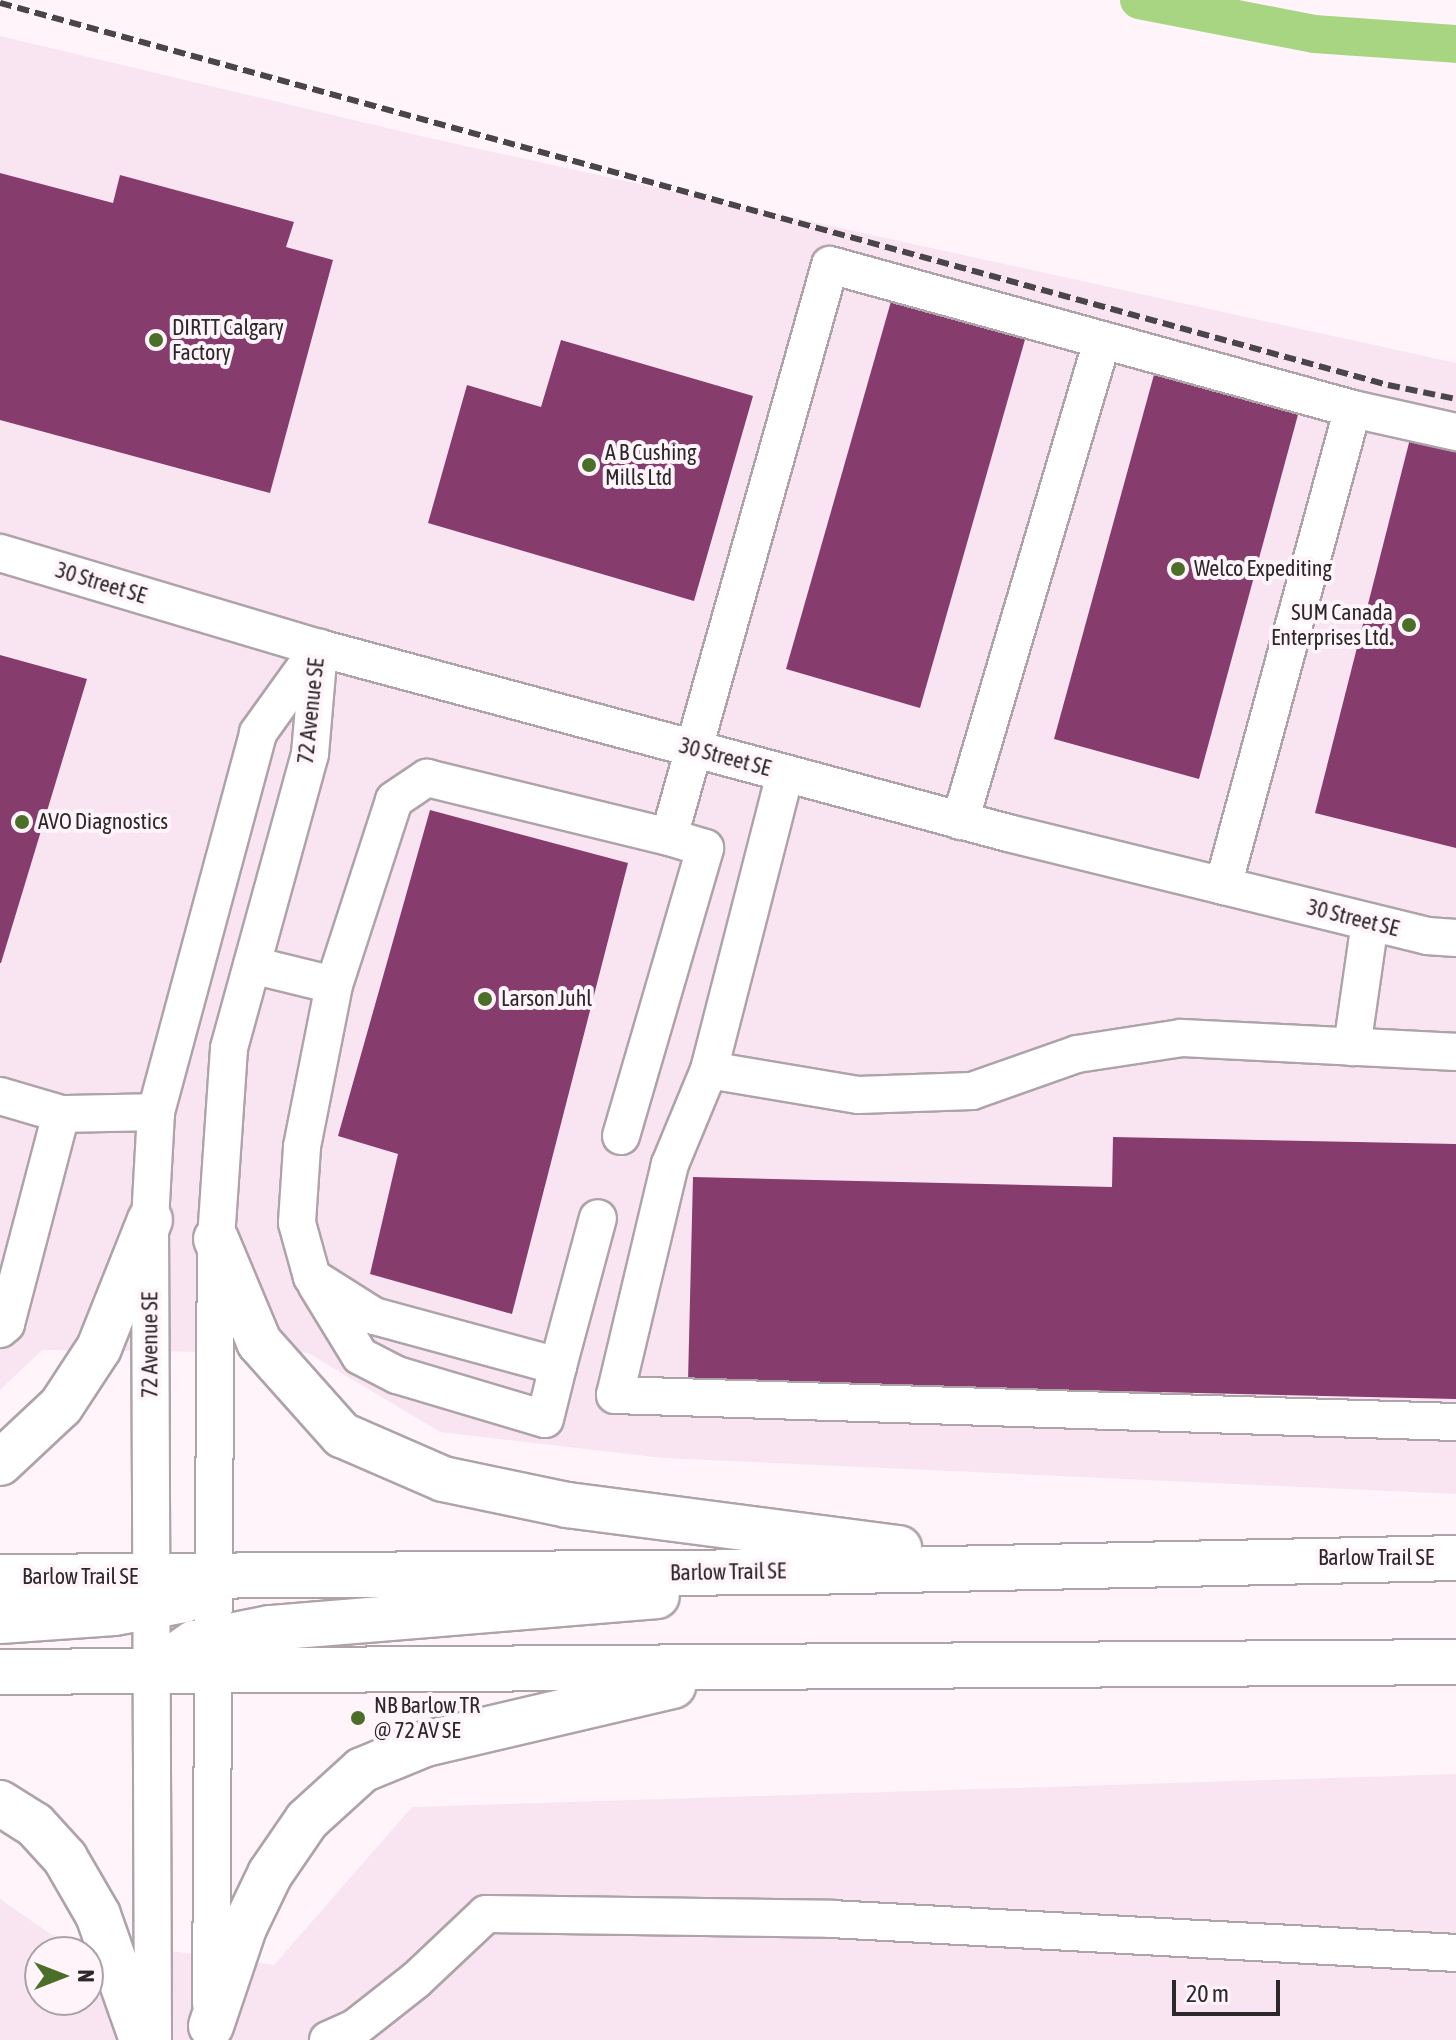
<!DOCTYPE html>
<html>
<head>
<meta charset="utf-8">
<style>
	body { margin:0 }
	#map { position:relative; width:1456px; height:2040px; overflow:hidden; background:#fff4fa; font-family:"Asap Condensed",sans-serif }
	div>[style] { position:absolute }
	.built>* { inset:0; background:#f9e5f1 }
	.canal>* { height:38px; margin:-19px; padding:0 19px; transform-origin:19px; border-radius:19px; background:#a8d582 }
	.building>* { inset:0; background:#873c6e }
	.roads { filter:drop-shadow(2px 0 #afa3aa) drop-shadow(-2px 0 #afa3aa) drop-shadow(0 2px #afa3aa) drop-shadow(0 -2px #afa3aa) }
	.minor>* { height:36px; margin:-18px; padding:0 18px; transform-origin:18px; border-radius:18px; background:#fff }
	.major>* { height:44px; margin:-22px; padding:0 22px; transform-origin:22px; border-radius:22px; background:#fff }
	.rail>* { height:6px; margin-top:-3px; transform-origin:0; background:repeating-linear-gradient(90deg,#4a4548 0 12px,transparent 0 18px) }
	.dots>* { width:22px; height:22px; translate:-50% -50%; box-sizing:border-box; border:4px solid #fff4fa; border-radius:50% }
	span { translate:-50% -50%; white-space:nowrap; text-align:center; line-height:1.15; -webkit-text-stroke:8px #fff4fa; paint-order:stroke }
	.poi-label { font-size:22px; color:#2c282a }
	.left { translate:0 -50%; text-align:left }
	.right { translate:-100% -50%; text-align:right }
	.street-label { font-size:22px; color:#2c282a }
	.north { position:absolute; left:24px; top:1936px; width:80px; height:80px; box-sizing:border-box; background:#fff4fa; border:2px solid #aba2a7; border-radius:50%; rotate:90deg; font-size:22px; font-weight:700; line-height:32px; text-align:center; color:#2c282a }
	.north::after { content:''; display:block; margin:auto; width:28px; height:36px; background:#4b6f28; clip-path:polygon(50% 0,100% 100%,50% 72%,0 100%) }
	.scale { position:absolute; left:1172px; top:1980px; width:108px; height:36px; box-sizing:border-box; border:4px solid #2c282a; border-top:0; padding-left:10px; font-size:24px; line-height:28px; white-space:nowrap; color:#2c282a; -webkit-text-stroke:6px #fff4fa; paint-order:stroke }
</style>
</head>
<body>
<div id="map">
	<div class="built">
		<div style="clip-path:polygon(0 36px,425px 137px,1456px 363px,1456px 1494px,663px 1458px,440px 1432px,308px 1353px,42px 1350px,0 1390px)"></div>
		<div style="clip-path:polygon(evenodd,1456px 1774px,1456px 2040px,0 2040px,0 1899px,52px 1935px,274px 1965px,412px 1807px,1456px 1774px,40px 1952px,88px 1952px,88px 2000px,40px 2000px,40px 1952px)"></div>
	</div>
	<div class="canal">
		<div style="left:1139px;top:0;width:178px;rotate:11deg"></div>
		<div style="left:1314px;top:34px;width:142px;rotate:4deg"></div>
	</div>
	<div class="building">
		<div style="clip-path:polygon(0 173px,113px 203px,120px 175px,294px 222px,286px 247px,333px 260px,270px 493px,0 420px)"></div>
		<div style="clip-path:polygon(894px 291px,1028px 329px,920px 708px,786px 669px)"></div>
		<div style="clip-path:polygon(561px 340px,753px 396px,694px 601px,428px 523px,467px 385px,541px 407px)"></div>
		<div style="clip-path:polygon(1158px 360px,1302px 400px,1199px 779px,1054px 739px)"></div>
		<div style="clip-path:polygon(1413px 427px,1456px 438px,1456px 848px,1315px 813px)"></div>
		<div style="clip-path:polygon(0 655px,87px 679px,1px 963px,0 963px)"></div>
		<div style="clip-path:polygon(430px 810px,628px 863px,512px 1314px,370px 1274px,398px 1154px,338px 1136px)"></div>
		<div style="clip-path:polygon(1113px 1137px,1456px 1144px,1456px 1399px,688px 1381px,693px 1177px,1112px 1187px)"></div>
	</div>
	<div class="roads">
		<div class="minor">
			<div style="left:0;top:553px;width:333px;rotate:16.6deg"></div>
			<div style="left:319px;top:648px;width:713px;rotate:15.03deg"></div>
			<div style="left:1008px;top:833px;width:431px;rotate:13.8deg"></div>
			<div style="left:1427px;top:936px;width:29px;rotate:4deg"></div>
			<div style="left:785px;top:774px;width:306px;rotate:104.4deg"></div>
			<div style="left:709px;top:1070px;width:151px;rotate:9.5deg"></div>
			<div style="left:858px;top:1095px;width:114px;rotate:-2deg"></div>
			<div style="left:972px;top:1091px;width:111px;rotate:-19.4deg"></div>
			<div style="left:1077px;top:1054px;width:105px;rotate:-8.7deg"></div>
			<div style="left:1181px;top:1038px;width:275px;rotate:2.9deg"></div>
			<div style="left:960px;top:821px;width:501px;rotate:-73.52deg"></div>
			<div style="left:1223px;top:886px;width:494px;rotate:-74.8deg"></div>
			<div style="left:252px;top:965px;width:84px;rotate:13.7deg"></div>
			<div style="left:334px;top:985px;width:165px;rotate:101.2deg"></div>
			<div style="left:302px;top:1147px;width:76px;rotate:93.8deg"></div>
			<div style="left:297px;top:1223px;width:56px;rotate:74.5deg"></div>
			<div style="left:312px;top:1277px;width:73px;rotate:32.2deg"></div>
			<div style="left:374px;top:1316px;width:191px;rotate:15.2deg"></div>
			<div style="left:558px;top:1366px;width:153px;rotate:-74.9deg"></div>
			<div style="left:334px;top:985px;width:194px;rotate:-72deg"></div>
			<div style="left:394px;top:800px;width:40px;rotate:-34deg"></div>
			<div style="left:427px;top:778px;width:249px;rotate:13.7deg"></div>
			<div style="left:669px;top:837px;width:594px;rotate:-74.28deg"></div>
			<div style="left:830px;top:265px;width:542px;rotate:15.39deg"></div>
			<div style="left:1353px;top:409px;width:106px;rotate:12.6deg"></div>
			<div style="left:1352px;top:1047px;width:126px;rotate:-81.8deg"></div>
			<div style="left:709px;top:1070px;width:102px;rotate:112.5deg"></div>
			<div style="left:670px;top:1164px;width:237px;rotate:103.4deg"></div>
			<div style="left:615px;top:1395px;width:841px;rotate:1.84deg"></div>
			<div style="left:0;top:1096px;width:64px;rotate:16.4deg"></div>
			<div style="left:61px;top:1114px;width:217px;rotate:104.7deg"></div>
			<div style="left:6px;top:1324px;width:8px;rotate:140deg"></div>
			<div style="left:61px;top:1114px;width:95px;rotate:-1.2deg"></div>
			<div style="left:621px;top:1136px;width:300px;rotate:-73.7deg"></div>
			<div style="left:705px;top:848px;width:38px;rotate:-163deg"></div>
			<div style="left:316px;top:1284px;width:84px;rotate:58.6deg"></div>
			<div style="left:360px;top:1356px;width:42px;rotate:27.2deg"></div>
			<div style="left:397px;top:1375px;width:154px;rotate:16.6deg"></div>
			<div style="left:545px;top:1419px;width:55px;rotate:-76.2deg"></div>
			<div style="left:211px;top:2003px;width:764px;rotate:-89.63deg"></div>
			<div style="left:216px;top:1239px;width:191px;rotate:-86.1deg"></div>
			<div style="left:229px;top:1048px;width:305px;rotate:-74.6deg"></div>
			<div style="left:310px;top:754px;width:104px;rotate:-85.1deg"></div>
			<div style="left:153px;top:2040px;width:820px;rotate:-90.21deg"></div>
			<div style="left:150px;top:1220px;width:108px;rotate:-86.8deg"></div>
			<div style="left:156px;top:1112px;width:392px;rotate:-74.9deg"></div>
			<div style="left:258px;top:733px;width:105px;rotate:-54.3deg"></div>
			<div style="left:328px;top:2040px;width:30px;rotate:-24deg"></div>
			<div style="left:355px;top:2028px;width:78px;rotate:-38.2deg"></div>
			<div style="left:416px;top:1980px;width:96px;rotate:-43.3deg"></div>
			<div style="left:486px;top:1914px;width:345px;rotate:0.8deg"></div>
			<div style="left:831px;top:1919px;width:626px;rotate:3.11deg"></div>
		</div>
		<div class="major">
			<div style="left:216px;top:1239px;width:112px;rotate:67.3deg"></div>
			<div style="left:259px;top:1342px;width:125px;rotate:48.3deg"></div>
			<div style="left:342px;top:1435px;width:110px;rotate:23.5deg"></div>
			<div style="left:443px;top:1479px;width:127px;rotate:11.8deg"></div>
			<div style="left:567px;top:1505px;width:335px;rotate:7.4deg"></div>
			<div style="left:0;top:1463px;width:83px;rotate:-43.1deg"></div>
			<div style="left:61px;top:1406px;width:69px;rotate:-56.8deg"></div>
			<div style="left:99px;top:1348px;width:138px;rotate:-68.3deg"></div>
			<div style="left:0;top:1577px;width:806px;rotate:-0.36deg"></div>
			<div style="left:806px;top:1572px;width:650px;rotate:-1.23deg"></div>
			<div style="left:0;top:1621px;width:114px;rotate:-4deg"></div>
			<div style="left:114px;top:1613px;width:71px;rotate:-10.5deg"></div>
			<div style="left:184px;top:1600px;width:10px;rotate:-37deg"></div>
			<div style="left:154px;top:1671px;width:49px;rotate:-35deg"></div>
			<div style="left:194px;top:1643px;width:77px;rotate:-11.2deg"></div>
			<div style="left:270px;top:1628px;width:388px;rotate:-4.7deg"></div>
			<div style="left:0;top:1672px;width:1456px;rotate:-0.39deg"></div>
			<div style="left:0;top:1803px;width:41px;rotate:32.2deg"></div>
			<div style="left:35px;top:1825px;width:45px;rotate:47.7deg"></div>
			<div style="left:65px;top:1858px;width:66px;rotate:59.9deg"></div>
			<div style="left:98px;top:1915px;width:133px;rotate:70.6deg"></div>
			<div style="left:211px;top:2026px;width:103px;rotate:-71.4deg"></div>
			<div style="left:244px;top:1928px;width:60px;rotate:-64.3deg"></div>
			<div style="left:270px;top:1874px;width:65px;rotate:-55.6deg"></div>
			<div style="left:307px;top:1820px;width:74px;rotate:-42.3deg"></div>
			<div style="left:362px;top:1770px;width:68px;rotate:-22.4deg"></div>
			<div style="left:425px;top:1744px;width:255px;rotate:-13.2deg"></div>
		</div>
	</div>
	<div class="rail">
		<div style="left:0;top:3px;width:1440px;rotate:15.39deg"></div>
		<div style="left:1388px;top:385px;width:69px;rotate:11.6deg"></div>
	</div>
	<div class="dots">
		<div style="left:156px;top:340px;background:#4b6f28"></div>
		<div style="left:589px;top:465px;background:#4b6f28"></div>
		<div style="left:1178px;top:569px;background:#4b6f28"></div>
		<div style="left:1409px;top:625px;background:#4b6f28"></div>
		<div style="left:22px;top:822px;background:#4b6f28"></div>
		<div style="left:485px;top:999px;background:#4b6f28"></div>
		<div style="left:358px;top:1718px;background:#4b6f28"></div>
	</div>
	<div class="poi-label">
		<span class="left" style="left:172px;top:340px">DIRTT Calgary<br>Factory</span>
		<span class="left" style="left:605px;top:465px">A B Cushing<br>Mills Ltd</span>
		<span class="left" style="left:1194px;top:569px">Welco Expediting</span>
		<span class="right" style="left:1393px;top:625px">SUM Canada<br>Enterprises Ltd.</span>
		<span class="left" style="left:38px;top:822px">AVO Diagnostics</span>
		<span class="left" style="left:501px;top:999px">Larson Juhl</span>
		<span class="left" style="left:374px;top:1718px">NB Barlow TR<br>@ 72 AV SE</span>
	</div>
	<div class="street-label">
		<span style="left:101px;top:583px;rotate:17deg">30 Street SE</span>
		<span style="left:311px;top:711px;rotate:-84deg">72 Avenue SE</span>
		<span style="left:725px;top:757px;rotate:15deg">30 Street SE</span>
		<span style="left:1353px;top:918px;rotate:14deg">30 Street SE</span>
		<span style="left:150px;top:1345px;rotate:-90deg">72 Avenue SE</span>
		<span style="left:1376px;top:1558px">Barlow Trail SE</span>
		<span style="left:728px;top:1572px;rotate:-1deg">Barlow Trail SE</span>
		<span style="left:80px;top:1577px">Barlow Trail SE</span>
	</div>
	<div class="north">N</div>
	<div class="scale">20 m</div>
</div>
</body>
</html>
